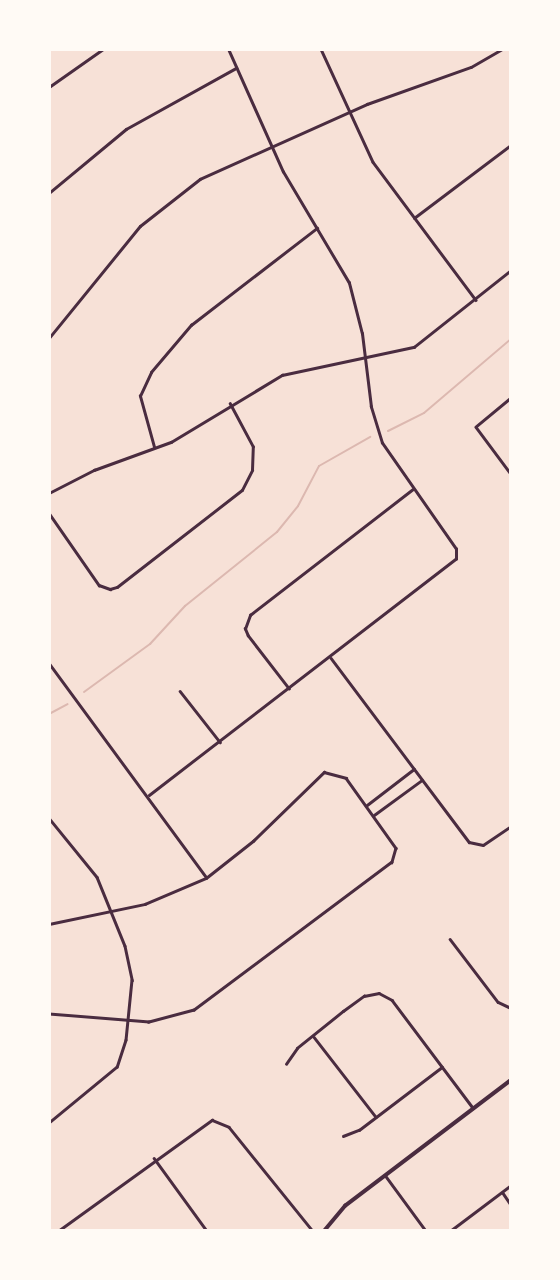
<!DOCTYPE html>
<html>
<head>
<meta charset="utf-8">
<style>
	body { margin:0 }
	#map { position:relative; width:560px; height:1280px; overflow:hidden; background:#f7e1d7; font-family:"Public Sans",sans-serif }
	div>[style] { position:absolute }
	.stream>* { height:2px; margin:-1px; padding:0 1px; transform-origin:1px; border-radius:1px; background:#dcb8b0 }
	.minor>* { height:2.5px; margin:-1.25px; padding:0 1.25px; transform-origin:1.25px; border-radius:1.25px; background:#4a2c40 }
	.tertiary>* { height:3.5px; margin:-1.75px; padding:0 1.75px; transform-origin:1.75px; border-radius:1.75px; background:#4a2c40 }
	span { translate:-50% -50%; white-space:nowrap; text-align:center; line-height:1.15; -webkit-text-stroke:7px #fffaf5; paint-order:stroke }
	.frame { position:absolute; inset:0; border:51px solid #fffaf5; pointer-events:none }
</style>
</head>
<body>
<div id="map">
	<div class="stream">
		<div style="left:388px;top:431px;width:40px;rotate:-26.6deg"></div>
		<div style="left:424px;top:413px;width:114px;rotate:-40.4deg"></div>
		<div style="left:84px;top:692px;width:82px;rotate:-36deg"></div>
		<div style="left:150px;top:644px;width:52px;rotate:-47.4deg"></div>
		<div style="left:185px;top:606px;width:118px;rotate:-38.8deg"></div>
		<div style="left:277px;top:532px;width:33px;rotate:-51deg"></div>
		<div style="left:298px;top:506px;width:45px;rotate:-62.3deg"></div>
		<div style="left:319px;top:466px;width:59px;rotate:-29.6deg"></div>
		<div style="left:49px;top:714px;width:21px;rotate:-28deg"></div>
	</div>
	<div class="minor">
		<div style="left:321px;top:49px;width:124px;rotate:65.3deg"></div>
		<div style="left:373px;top:162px;width:172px;rotate:53.3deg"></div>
		<div style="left:49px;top:87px;width:66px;rotate:-35.1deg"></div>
		<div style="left:49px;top:193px;width:100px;rotate:-39.7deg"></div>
		<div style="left:126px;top:129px;width:126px;rotate:-29deg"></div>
		<div style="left:414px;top:218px;width:121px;rotate:-37deg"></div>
		<div style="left:49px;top:338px;width:144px;rotate:-50.9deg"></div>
		<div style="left:140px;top:226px;width:76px;rotate:-38.1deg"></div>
		<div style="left:200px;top:179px;width:183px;rotate:-24.2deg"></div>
		<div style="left:367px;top:104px;width:110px;rotate:-19.6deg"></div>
		<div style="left:471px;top:67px;width:36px;rotate:-30deg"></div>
		<div style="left:511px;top:398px;width:45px;rotate:140.4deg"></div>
		<div style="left:476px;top:427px;width:59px;rotate:53.3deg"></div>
		<div style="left:154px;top:447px;width:53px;rotate:-105.4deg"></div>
		<div style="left:140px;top:396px;width:26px;rotate:-65deg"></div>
		<div style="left:151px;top:372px;width:62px;rotate:-49.6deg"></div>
		<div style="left:191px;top:325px;width:159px;rotate:-37.6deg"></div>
		<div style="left:49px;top:493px;width:51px;rotate:-27.1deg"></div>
		<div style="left:94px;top:470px;width:82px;rotate:-20deg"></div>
		<div style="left:171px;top:442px;width:130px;rotate:-31.1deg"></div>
		<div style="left:282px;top:375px;width:135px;rotate:-12deg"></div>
		<div style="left:414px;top:347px;width:124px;rotate:-38.4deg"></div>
		<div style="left:49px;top:513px;width:88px;rotate:55.2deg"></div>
		<div style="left:99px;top:585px;width:12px;rotate:20deg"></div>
		<div style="left:110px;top:589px;width:7px;rotate:-16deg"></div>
		<div style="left:117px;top:587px;width:158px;rotate:-37.8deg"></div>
		<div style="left:242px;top:490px;width:22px;rotate:-63deg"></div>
		<div style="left:252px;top:470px;width:23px;rotate:-88deg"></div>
		<div style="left:253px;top:447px;width:49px;rotate:-118.1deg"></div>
		<div style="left:331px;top:658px;width:230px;rotate:53.1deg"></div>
		<div style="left:469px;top:842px;width:14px;rotate:12deg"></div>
		<div style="left:483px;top:845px;width:34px;rotate:-34deg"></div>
		<div style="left:49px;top:663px;width:265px;rotate:53.7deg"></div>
		<div style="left:289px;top:689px;width:67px;rotate:-127.7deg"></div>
		<div style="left:248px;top:636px;width:8px;rotate:-113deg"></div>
		<div style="left:245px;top:629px;width:15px;rotate:-70deg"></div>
		<div style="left:250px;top:615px;width:205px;rotate:-37.7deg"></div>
		<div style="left:180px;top:691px;width:65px;rotate:51.9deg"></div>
		<div style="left:149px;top:795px;width:387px;rotate:-37.6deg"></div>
		<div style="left:456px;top:559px;width:10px;rotate:-90deg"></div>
		<div style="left:456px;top:549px;width:129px;rotate:-124.9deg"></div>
		<div style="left:382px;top:443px;width:38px;rotate:-107deg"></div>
		<div style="left:371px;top:407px;width:74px;rotate:-97deg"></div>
		<div style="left:362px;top:334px;width:53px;rotate:-104.3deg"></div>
		<div style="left:349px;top:283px;width:129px;rotate:-120.7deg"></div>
		<div style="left:283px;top:172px;width:135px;rotate:-114.1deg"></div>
		<div style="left:367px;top:805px;width:59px;rotate:-37.5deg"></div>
		<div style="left:374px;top:815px;width:59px;rotate:-36.1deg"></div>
		<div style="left:49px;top:818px;width:76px;rotate:50.9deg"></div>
		<div style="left:97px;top:877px;width:74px;rotate:67.9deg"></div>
		<div style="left:125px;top:946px;width:35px;rotate:78deg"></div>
		<div style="left:132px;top:980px;width:60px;rotate:95.7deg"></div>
		<div style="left:126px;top:1040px;width:28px;rotate:108deg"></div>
		<div style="left:117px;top:1067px;width:88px;rotate:140.5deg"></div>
		<div style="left:49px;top:924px;width:98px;rotate:-11.8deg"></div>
		<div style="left:145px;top:904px;width:66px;rotate:-23.1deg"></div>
		<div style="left:206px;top:878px;width:60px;rotate:-38.2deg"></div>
		<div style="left:253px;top:841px;width:99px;rotate:-44.2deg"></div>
		<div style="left:324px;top:772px;width:23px;rotate:15deg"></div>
		<div style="left:346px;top:778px;width:86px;rotate:54.5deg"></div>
		<div style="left:396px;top:848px;width:15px;rotate:106deg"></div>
		<div style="left:392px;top:862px;width:247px;rotate:143.2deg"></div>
		<div style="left:194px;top:1010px;width:47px;rotate:165.1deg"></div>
		<div style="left:149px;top:1022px;width:100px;rotate:-175.4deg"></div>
		<div style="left:450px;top:939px;width:79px;rotate:52.7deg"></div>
		<div style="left:498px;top:1002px;width:14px;rotate:25deg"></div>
		<div style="left:314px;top:1037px;width:101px;rotate:52.2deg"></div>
		<div style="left:286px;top:1064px;width:19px;rotate:-55deg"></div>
		<div style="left:297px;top:1048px;width:59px;rotate:-38.8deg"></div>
		<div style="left:343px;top:1011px;width:26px;rotate:-36deg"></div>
		<div style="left:364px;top:996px;width:15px;rotate:-11deg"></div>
		<div style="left:379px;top:993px;width:15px;rotate:28deg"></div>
		<div style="left:392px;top:1000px;width:135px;rotate:53.1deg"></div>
		<div style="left:343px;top:1136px;width:17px;rotate:-21deg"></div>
		<div style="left:359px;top:1130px;width:104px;rotate:-37.2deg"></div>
		<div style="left:154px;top:1158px;width:90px;rotate:54deg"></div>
		<div style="left:385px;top:1175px;width:69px;rotate:53.8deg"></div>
		<div style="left:503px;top:1193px;width:14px;rotate:56deg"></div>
		<div style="left:58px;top:1231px;width:190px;rotate:-35.8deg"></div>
		<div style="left:212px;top:1120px;width:18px;rotate:22deg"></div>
		<div style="left:229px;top:1127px;width:134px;rotate:51.1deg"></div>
		<div style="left:450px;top:1231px;width:76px;rotate:-37deg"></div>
	</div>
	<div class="tertiary">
		<div style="left:324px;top:1231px;width:33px;rotate:-50deg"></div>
		<div style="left:345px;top:1206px;width:208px;rotate:-37.2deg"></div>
	</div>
	<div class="frame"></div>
</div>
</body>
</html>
